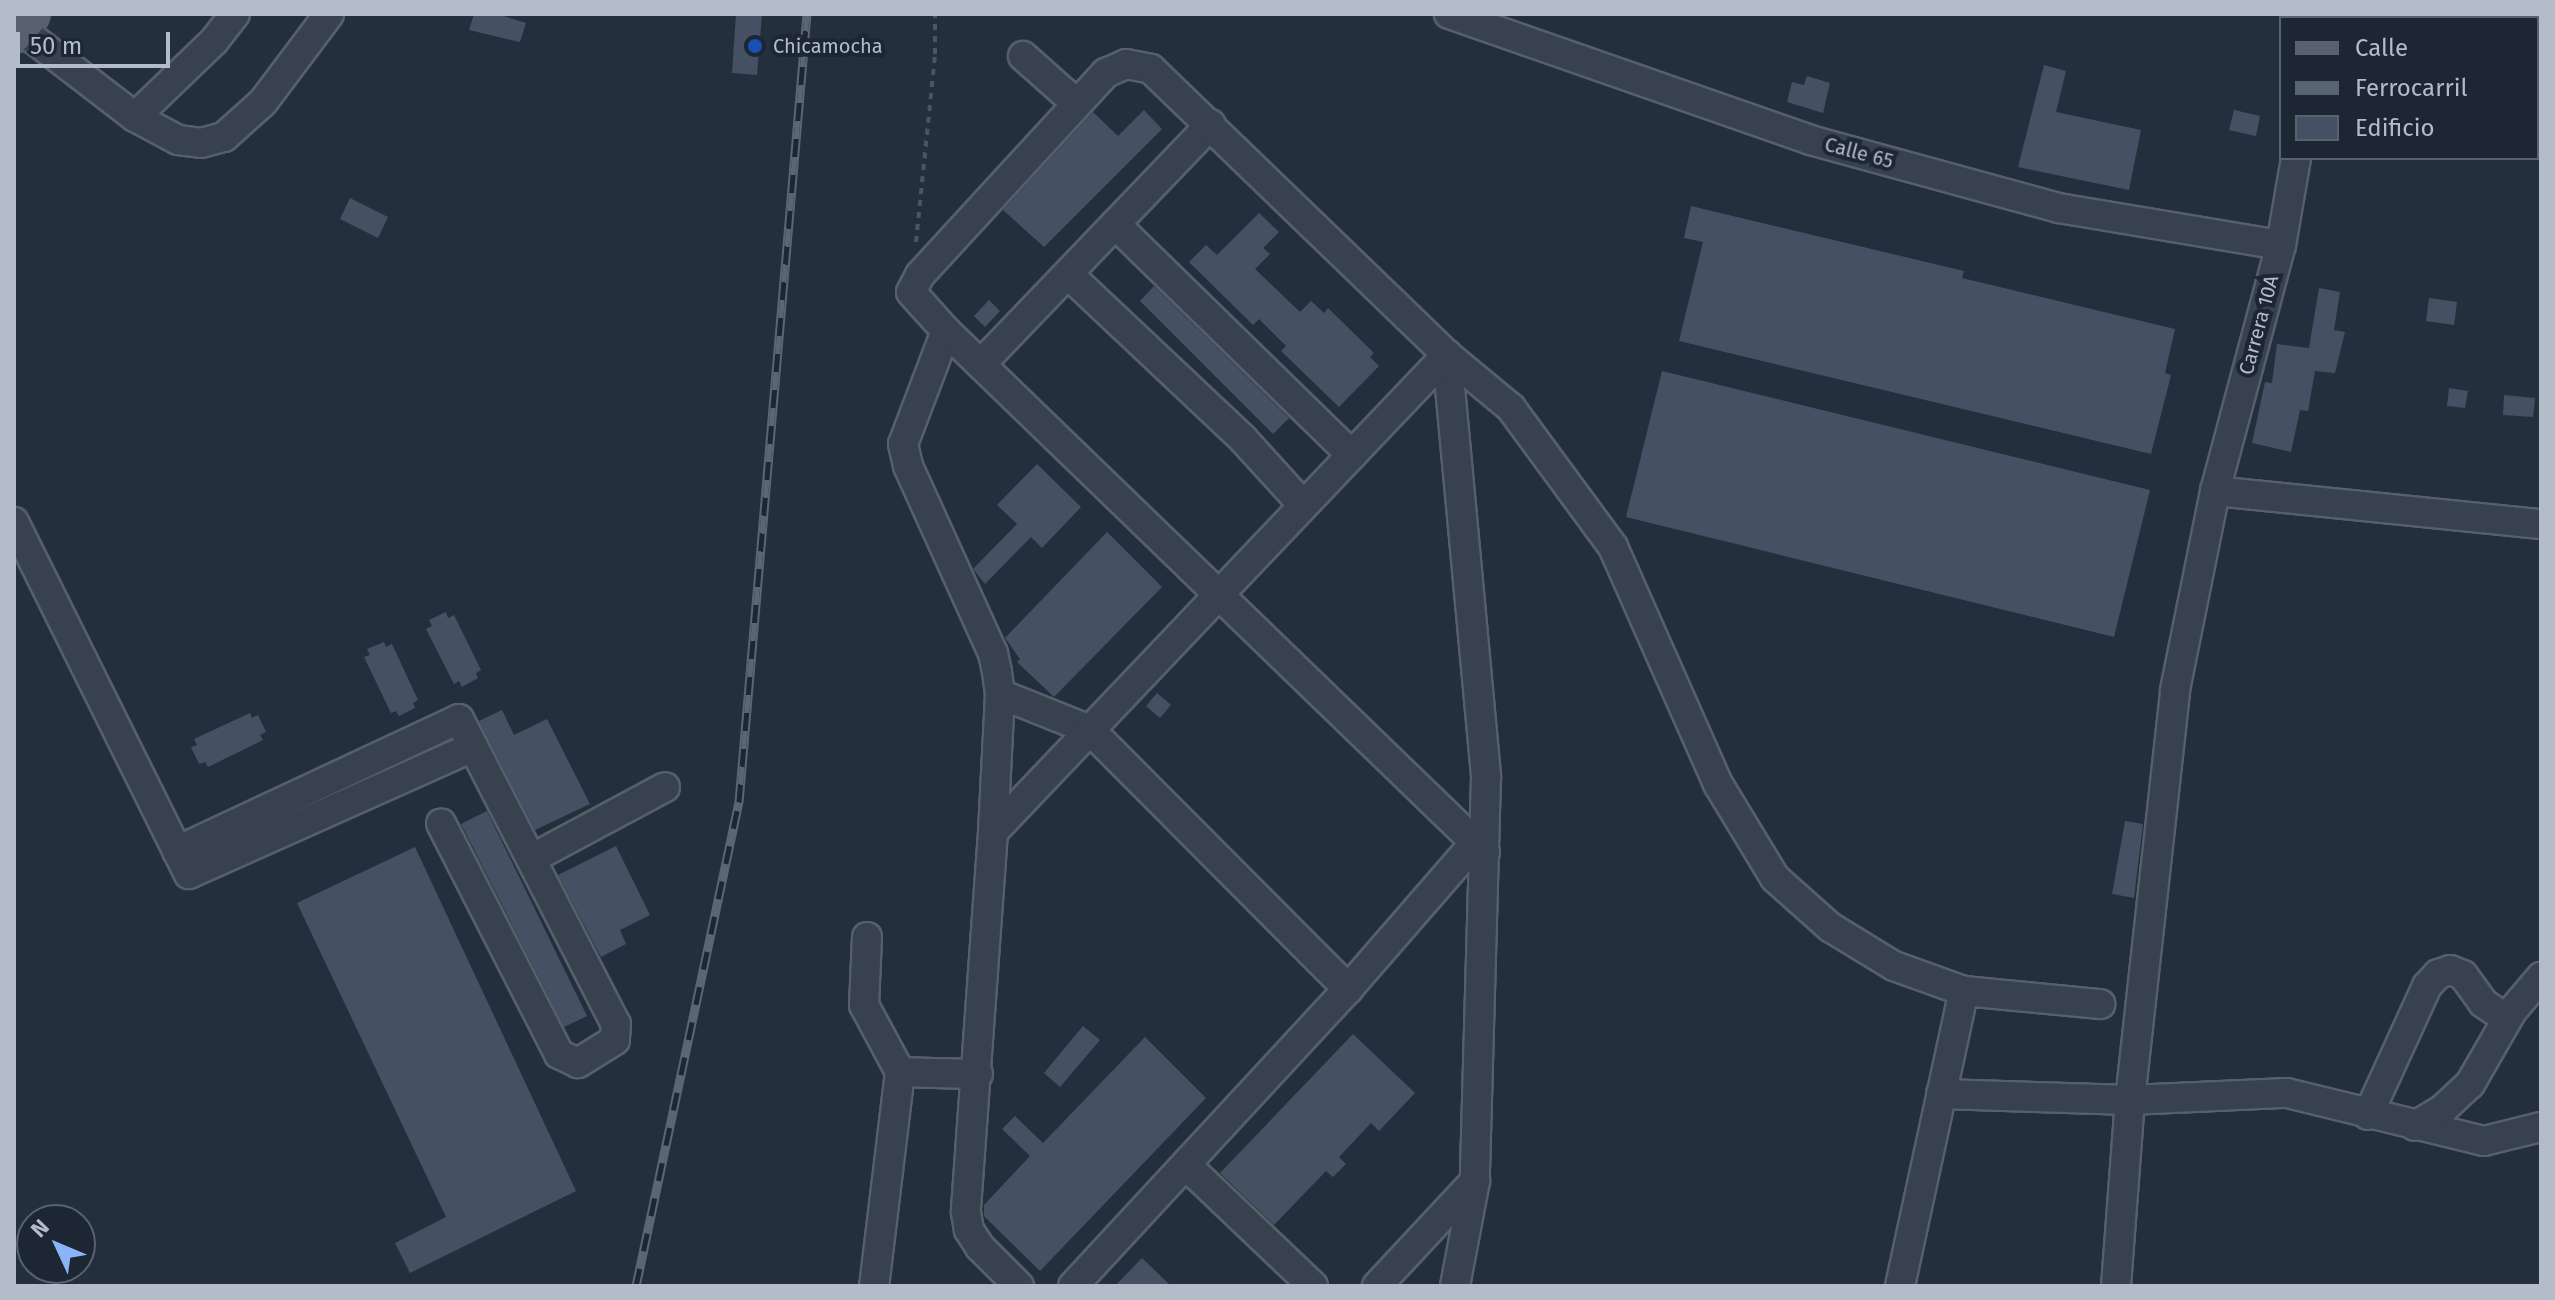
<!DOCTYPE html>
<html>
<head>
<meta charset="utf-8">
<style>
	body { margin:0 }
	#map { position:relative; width:2555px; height:1300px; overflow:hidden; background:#242f3e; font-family:"Fira Sans",sans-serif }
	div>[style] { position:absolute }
	.building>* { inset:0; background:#455162 }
	.path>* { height:4px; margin-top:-2px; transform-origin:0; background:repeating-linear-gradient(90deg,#44595c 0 6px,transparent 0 12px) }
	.roads { filter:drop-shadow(2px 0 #565f6c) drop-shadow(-2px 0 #565f6c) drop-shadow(0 2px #565f6c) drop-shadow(0 -2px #565f6c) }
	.minor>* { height:28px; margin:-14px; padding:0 14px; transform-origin:14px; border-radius:14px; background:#38414e }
	.major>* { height:36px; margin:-18px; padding:0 18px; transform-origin:18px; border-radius:18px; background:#56606e }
	.rail>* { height:9px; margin-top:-4.5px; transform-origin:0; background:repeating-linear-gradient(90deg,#1d2633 0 18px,#5a6575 0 36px); box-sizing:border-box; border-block:2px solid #5a6575 }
	.dots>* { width:22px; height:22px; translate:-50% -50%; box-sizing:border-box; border:4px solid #1d2633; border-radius:50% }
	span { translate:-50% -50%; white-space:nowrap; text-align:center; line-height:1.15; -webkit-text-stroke:8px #1d2633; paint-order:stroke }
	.poi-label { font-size:20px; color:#b4bcc9 }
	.left { translate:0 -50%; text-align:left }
	.street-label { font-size:20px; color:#b4bcc9 }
	.frame { position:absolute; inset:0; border:16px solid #b4bcc9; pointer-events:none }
	.legend { position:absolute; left:2279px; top:16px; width:260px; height:144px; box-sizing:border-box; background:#1d2633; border:2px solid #59626f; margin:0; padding:10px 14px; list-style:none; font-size:24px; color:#b4bcc9 }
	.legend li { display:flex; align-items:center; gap:16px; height:40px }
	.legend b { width:40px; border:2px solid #59626f }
	.north { position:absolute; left:16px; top:1204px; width:80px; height:80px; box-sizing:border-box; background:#1d2633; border:2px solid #59626f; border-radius:50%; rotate:314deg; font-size:22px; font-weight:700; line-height:32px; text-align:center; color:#b4bcc9 }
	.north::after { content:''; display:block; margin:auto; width:28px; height:36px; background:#8ab4f8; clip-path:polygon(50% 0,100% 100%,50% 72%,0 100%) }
	.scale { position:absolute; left:16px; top:32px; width:154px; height:36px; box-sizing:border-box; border:4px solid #b4bcc9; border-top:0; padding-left:10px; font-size:24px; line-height:28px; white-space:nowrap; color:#b4bcc9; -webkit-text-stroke:6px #1d2633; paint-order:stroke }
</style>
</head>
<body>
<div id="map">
	<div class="building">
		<div style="clip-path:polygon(474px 14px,497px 14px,526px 23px,520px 42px,469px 30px)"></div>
		<div style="clip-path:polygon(736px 14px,762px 14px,757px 75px,732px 73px)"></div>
		<div style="clip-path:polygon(2044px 65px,2066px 71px,2056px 112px,2141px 130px,2129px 190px,2018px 167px)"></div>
		<div style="clip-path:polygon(1807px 76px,1830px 83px,1823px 113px,1787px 102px,1792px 82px,1804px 85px)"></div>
		<div style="clip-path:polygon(1144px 110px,1162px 129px,1044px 247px,1003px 210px,1093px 112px,1118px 136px)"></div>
		<div style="clip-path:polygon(2234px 110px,2260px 116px,2256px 136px,2229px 130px)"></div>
		<div style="clip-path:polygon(350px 198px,388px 217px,378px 238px,340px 219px)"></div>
		<div style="clip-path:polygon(1691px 206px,1964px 271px,1962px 278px,2175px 329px,2165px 373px,2171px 375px,2151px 454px,1679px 341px,1703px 242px,1684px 238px)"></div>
		<div style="clip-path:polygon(1259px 213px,1279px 232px,1263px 248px,1270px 254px,1255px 269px,1300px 312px,1311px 301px,1324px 313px,1328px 308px,1374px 353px,1370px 357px,1379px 366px,1339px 407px,1281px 351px,1286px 346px,1259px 319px,1253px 325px,1189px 262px,1206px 245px,1217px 255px)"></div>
		<div style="clip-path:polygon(1154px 286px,1289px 418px,1273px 434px,1140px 301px)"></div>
		<div style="clip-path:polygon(2319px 288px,2340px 292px,2334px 330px,2345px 332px,2335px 373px,2315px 371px,2308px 411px,2300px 410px,2291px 452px,2252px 443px,2265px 382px,2272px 383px,2277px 344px,2309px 348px)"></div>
		<div style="clip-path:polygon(2429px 298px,2457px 302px,2454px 325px,2426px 321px)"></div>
		<div style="clip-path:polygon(989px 300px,1000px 311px,985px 327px,974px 316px)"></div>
		<div style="clip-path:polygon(1662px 371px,2150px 490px,2114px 637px,1626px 517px)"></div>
		<div style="clip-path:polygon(2449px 388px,2468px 391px,2465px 408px,2447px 406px)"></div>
		<div style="clip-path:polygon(2504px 395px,2535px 398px,2533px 417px,2503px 415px)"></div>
		<div style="clip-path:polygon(1037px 464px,1081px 507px,1042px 548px,1031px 537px,985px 584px,973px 569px,1017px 524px,997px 505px)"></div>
		<div style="clip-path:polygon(1107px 532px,1162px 587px,1054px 697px,1017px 662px,1020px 659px,1005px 638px)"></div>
		<div style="clip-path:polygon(446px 612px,448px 618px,454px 615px,481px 670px,476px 673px,478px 678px,462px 687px,459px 681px,454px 684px,426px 629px,432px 626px,429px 620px)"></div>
		<div style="clip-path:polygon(384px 642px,386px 647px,392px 644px,418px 700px,413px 703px,415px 708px,399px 716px,396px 711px,391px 713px,364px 657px,370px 655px,367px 649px)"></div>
		<div style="clip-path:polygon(1157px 693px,1171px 705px,1160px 718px,1146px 706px)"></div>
		<div style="clip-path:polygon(502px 710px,514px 735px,547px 719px,590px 804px,535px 830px,479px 721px)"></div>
		<div style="clip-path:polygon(250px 713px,252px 718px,258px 715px,266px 732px,260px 735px,263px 740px,208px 767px,205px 762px,199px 764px,191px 747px,197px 745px,194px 739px)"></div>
		<div style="clip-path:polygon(487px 811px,587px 1016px,564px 1027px,461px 824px)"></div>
		<div style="clip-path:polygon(2125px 821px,2143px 824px,2134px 898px,2112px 894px)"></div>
		<div style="clip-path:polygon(616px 846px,650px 915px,620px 930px,626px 944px,601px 957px,558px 875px)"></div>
		<div style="clip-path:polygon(415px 847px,576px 1191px,410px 1273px,395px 1243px,446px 1217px,297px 903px)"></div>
		<div style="clip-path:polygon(1083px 1026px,1100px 1040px,1060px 1087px,1044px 1073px)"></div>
		<div style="clip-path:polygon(1353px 1034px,1415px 1093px,1379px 1131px,1371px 1123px,1339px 1157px,1346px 1164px,1333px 1177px,1326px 1171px,1274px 1225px,1220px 1173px)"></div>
		<div style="clip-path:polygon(1145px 1037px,1206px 1098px,1040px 1271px,984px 1216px,984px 1205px,1030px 1156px,1002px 1129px,1015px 1116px,1043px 1143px)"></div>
		<div style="clip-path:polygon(1142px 1258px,1171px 1286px,1115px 1286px)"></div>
	</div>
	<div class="path">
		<div style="left:916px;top:242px;width:189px;rotate:-84.2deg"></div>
		<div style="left:935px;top:54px;width:40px;rotate:-90deg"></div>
	</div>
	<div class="roads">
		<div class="minor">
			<div style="left:1449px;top:14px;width:382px;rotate:19.2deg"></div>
			<div style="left:1810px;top:140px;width:258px;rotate:15.3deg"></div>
			<div style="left:2059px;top:208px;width:225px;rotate:9.5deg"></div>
			<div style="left:2321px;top:18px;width:4px;rotate:-90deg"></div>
			<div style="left:19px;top:28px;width:146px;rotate:37.5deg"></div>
			<div style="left:135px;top:117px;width:49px;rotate:28.1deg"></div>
			<div style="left:178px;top:140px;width:23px;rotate:7deg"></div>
			<div style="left:201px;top:143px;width:24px;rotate:-15deg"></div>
			<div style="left:224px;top:137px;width:52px;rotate:-41.9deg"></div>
			<div style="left:263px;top:102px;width:110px;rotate:-53.1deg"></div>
			<div style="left:1023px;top:56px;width:72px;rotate:41.6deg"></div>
			<div style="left:135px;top:117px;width:110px;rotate:-43.9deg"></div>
			<div style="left:214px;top:41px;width:34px;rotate:-52deg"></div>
			<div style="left:1115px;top:224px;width:331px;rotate:44.3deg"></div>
			<div style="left:1068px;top:274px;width:241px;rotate:43.3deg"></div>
			<div style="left:1243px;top:439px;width:89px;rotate:47.7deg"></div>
			<div style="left:946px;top:331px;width:121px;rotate:110.8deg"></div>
			<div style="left:903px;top:444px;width:23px;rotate:77deg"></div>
			<div style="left:908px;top:466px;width:205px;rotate:65.6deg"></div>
			<div style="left:993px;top:653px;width:19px;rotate:78deg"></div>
			<div style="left:997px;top:672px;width:22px;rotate:82deg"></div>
			<div style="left:1000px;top:694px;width:138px;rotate:92.9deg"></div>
			<div style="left:993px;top:832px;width:381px;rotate:94.1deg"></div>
			<div style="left:966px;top:1212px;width:18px;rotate:81deg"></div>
			<div style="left:969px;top:1230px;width:20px;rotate:57deg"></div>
			<div style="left:980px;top:1247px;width:55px;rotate:45deg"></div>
			<div style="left:1447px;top:355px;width:424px;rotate:84.7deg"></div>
			<div style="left:1486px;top:777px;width:404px;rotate:91.6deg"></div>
			<div style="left:1475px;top:1181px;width:107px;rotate:100.8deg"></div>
			<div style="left:981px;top:364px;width:332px;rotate:-46.2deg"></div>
			<div style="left:2215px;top:491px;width:328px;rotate:5.8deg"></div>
			<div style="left:14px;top:522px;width:393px;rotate:63.6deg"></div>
			<div style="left:189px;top:874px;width:311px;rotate:-24.1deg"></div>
			<div style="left:1000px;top:694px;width:97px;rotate:21.8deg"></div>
			<div style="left:1090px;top:730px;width:366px;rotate:45.1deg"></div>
			<div style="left:993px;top:832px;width:659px;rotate:-46.42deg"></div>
			<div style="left:177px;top:851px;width:311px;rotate:-25.1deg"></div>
			<div style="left:459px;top:719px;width:343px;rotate:62.8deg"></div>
			<div style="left:616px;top:1024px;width:16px;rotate:94deg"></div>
			<div style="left:615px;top:1040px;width:44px;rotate:148.1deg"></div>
			<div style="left:578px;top:1063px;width:21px;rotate:-155deg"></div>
			<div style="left:559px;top:1054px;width:259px;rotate:-117.1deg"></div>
			<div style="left:1485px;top:852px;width:750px;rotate:-135.97deg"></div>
			<div style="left:946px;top:331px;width:52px;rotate:-131.9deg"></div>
			<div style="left:911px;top:292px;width:19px;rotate:-62deg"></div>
			<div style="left:920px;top:275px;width:275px;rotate:-47.4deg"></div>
			<div style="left:1106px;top:73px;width:22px;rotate:-24deg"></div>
			<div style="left:1126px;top:64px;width:25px;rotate:11deg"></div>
			<div style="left:1151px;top:69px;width:412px;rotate:44deg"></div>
			<div style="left:1447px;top:355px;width:83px;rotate:39.6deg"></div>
			<div style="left:1511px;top:408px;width:172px;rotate:53.7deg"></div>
			<div style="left:1613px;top:547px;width:259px;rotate:66.1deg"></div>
			<div style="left:1718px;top:784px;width:110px;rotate:58.8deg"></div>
			<div style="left:1775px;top:878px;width:74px;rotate:41.7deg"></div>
			<div style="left:1830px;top:927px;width:75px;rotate:31.4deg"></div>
			<div style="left:1894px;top:966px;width:74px;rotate:19.7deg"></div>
			<div style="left:1964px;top:991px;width:137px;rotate:5.5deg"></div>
			<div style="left:531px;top:859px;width:152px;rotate:-28.2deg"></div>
			<div style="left:867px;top:937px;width:68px;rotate:92.5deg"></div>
			<div style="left:864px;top:1005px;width:76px;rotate:61.8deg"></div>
			<div style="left:900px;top:1072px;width:216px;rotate:96.9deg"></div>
			<div style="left:900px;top:1072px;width:78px;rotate:1.5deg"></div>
			<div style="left:1941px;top:1094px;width:189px;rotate:1.8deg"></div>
			<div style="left:2130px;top:1100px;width:157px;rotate:-2.6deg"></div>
			<div style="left:2287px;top:1093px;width:203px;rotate:13.7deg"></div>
			<div style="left:2484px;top:1141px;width:59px;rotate:-13.8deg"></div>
			<div style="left:2368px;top:1115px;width:142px;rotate:-65.4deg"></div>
			<div style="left:2427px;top:986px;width:16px;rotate:-47deg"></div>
			<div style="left:2438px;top:974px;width:13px;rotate:-18deg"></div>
			<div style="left:2450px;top:970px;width:14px;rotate:21deg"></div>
			<div style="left:2463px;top:975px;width:34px;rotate:54deg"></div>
			<div style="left:2483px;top:1003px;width:29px;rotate:34deg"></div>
			<div style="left:2415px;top:1126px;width:33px;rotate:-31deg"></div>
			<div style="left:2443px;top:1109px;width:37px;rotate:-43deg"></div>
			<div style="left:2470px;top:1084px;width:84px;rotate:-60.1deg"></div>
			<div style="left:2512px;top:1011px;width:45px;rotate:-49.5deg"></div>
			<div style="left:1187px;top:1166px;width:174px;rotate:43.6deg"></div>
			<div style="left:1073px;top:1286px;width:405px;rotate:-47.2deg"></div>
			<div style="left:1348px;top:989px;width:195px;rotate:-49deg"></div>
			<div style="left:1377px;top:1286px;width:144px;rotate:-47deg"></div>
			<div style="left:1900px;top:1286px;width:302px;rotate:-77.8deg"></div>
			<div style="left:2116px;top:1286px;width:187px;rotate:-85.7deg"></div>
			<div style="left:2130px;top:1100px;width:412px;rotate:-83.7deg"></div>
			<div style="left:2175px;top:690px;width:203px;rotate:-78.6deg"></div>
			<div style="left:2215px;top:491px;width:255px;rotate:-75deg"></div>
			<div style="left:2281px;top:245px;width:88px;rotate:-80.2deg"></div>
		</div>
		<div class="major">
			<div style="left:14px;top:34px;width:26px;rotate:-50deg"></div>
		</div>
	</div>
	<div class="rail">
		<div style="left:636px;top:1286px;width:495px;rotate:-78deg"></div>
		<div style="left:739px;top:802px;width:791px;rotate:-85.07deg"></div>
	</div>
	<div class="dots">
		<div style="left:755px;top:46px;background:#1a4fb4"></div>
	</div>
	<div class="poi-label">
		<span class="left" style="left:773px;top:46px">Chicamocha</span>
	</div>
	<div class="street-label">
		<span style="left:1859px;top:153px;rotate:15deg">Calle 65</span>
		<span style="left:2259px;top:325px;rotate:-75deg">Carrera 10A</span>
	</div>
	<div class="frame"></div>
	<ul class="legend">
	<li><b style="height:10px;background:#56606e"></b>Calle</li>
	<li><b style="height:10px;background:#5a6575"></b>Ferrocarril</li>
	<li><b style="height:22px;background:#455162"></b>Edificio</li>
	</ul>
	<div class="north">N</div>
	<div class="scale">50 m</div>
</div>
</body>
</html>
